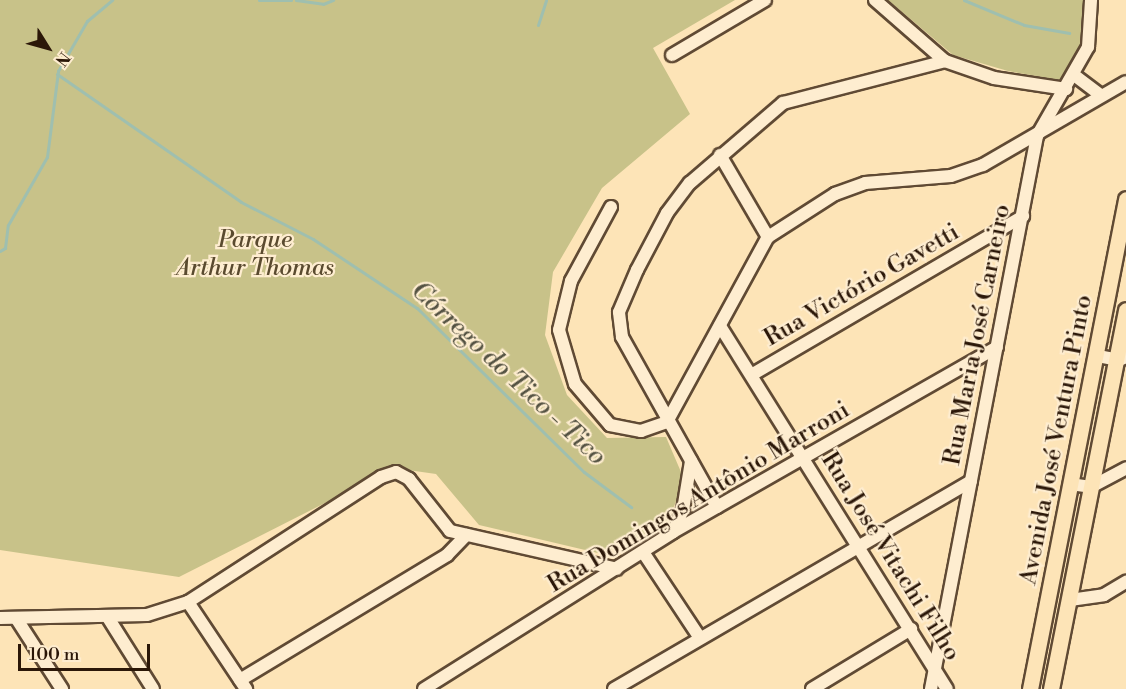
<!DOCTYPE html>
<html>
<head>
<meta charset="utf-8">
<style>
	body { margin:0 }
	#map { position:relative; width:1126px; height:689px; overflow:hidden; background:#fde4b7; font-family:"Libre Bodoni",serif }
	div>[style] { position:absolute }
	.green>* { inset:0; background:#c8c289 }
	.stream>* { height:3px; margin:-1.5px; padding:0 1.5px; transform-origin:1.5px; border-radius:1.5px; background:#9fbfaf }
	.roads { filter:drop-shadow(2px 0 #604a34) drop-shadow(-2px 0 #604a34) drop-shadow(0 2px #604a34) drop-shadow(0 -2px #604a34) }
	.minor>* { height:12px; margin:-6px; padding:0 6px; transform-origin:6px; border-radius:6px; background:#feedd0 }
	.major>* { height:15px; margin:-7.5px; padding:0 7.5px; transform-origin:7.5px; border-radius:7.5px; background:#fde4b7 }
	span { translate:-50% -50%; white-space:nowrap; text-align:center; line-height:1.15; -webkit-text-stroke:4.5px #feedd0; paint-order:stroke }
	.park-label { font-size:24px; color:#5a4a2f; font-style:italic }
	.street-label { font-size:24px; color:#2b1708 }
	.water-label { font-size:26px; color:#545242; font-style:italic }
	.north { position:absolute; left:18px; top:18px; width:60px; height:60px; -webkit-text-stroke:4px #feedd0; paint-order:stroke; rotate:127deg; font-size:16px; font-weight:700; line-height:24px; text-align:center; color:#2b1708 }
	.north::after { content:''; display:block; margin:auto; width:21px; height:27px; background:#2b1708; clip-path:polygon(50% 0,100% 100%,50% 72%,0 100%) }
	.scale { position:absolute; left:18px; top:644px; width:132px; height:27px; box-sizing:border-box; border:3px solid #2b1708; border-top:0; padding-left:8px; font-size:18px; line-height:21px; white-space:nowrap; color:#2b1708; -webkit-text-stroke:4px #feedd0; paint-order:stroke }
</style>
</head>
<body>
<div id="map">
	<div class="green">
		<div style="clip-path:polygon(0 0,735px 0,653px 48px,690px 114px,602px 188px,553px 272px,545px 335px,567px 395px,607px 438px,666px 437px,684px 479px,667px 526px,602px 554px,479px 525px,436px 474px,394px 468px,179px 577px,0 550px)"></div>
		<div style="clip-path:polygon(888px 0,1084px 0,1080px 45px,1066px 81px,1008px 71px,953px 55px)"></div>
	</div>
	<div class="stream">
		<div style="left:259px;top:0;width:32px"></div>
		<div style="left:296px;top:0;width:27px;rotate:8deg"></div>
		<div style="left:323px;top:4px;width:11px;rotate:-22deg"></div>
		<div style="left:964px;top:0;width:65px;rotate:22.6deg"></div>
		<div style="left:1024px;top:25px;width:46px;rotate:10.1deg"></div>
		<div style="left:538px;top:25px;width:26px;rotate:-72deg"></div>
		<div style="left:57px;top:74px;width:224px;rotate:34.8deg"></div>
		<div style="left:241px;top:202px;width:81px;rotate:27.2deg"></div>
		<div style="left:313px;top:239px;width:125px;rotate:33.6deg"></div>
		<div style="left:417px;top:308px;width:234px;rotate:44.5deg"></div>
		<div style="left:584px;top:472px;width:59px;rotate:36.7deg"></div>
		<div style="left:0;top:251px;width:6px;rotate:-31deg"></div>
		<div style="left:5px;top:248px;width:23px;rotate:-83deg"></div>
		<div style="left:8px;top:225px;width:78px;rotate:-60.2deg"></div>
		<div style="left:47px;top:157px;width:87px;rotate:-82.7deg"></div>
		<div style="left:58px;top:71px;width:58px;rotate:-59.9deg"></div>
		<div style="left:87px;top:21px;width:33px;rotate:-40deg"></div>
	</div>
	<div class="roads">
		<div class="minor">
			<div style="left:875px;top:0;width:93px;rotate:41.1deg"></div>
			<div style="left:945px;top:61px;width:52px;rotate:19.1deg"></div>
			<div style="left:994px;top:78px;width:73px;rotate:8.7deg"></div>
			<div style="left:672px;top:55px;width:108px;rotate:-30.6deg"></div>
			<div style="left:1074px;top:75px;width:34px;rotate:37deg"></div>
			<div style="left:720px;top:155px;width:95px;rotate:59.7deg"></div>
			<div style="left:611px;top:207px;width:84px;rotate:118.4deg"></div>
			<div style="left:571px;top:281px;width:50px;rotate:103.8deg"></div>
			<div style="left:559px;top:330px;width:56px;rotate:73.5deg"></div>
			<div style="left:575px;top:384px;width:54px;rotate:49.5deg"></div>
			<div style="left:610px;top:425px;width:32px;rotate:11deg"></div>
			<div style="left:641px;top:431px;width:28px;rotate:-19deg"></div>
			<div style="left:720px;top:326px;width:428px;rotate:58deg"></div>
			<div style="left:1098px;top:356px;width:21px;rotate:11deg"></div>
			<div style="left:1119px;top:360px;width:8px;rotate:-23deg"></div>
			<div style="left:753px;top:374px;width:313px;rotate:-30.3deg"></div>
			<div style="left:667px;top:422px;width:211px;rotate:-61.4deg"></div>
			<div style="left:768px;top:237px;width:80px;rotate:-32.7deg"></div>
			<div style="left:835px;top:194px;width:32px;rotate:-20deg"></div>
			<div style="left:865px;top:183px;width:86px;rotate:-4.7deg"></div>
			<div style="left:951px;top:176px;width:34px;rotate:-19deg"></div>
			<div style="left:983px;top:165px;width:165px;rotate:-30.1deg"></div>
			<div style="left:1070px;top:484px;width:21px;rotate:8deg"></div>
			<div style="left:1091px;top:487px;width:40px;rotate:-28deg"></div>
			<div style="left:717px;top:507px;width:195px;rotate:-119.2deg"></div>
			<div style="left:622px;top:337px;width:25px;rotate:-97deg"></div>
			<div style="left:619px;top:312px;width:46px;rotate:-66.8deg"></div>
			<div style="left:637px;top:270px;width:64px;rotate:-62.2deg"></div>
			<div style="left:667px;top:213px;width:38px;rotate:-53deg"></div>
			<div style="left:690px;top:183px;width:123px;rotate:-40.7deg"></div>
			<div style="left:783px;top:103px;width:167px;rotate:-14.5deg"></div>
			<div style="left:673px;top:532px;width:24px;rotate:-66deg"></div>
			<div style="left:683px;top:510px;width:50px;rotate:-80.7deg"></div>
			<div style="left:643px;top:552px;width:103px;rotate:56.5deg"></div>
			<div style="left:1070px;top:600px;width:34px;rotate:-8deg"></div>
			<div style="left:1104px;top:595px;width:26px;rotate:-31deg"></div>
			<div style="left:188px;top:602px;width:105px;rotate:56.3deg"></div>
			<div style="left:107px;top:616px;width:86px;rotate:57.8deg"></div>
			<div style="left:0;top:618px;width:147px;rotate:-1.2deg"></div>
			<div style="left:147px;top:615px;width:43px;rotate:-17.6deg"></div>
			<div style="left:188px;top:602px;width:230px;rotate:-32.9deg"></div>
			<div style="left:381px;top:477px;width:16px;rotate:-18deg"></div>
			<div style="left:396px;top:472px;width:15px;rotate:28deg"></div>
			<div style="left:409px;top:479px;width:66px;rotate:51.7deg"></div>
			<div style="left:450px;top:531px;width:171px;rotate:12.8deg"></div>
			<div style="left:16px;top:618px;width:85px;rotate:57.1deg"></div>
			<div style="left:240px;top:680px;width:242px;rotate:-31.1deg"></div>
			<div style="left:447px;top:555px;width:28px;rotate:-46deg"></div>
			<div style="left:424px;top:689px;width:294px;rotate:-32.2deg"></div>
			<div style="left:673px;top:532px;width:373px;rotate:-29.7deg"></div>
			<div style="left:614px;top:689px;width:413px;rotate:-30.2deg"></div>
			<div style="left:812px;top:689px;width:116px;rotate:-31.2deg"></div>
			<div style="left:931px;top:689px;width:563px;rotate:-79.15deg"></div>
			<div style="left:1037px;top:136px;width:103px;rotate:-60.2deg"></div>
			<div style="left:1088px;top:47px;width:47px;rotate:-86.3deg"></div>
		</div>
		<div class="major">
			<div style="left:1030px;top:689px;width:499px;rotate:-78.9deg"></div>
			<div style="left:1051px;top:689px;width:386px;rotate:-78.8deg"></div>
		</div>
	</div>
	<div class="park-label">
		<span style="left:255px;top:255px">Parque<br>Arthur Thomas</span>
	</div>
	<div class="street-label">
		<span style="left:862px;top:286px;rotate:-30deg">Rua Victório Gavetti</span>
		<span style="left:978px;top:335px;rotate:-79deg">Rua Maria José Carneiro</span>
		<span style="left:1057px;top:440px;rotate:-79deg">Avenida José Ventura Pinto</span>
		<span style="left:699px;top:498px;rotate:-31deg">Rua Domingos Antônio Marroni</span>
		<span style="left:890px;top:557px;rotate:58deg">Rua José Vitachi Filho</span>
	</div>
	<div class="water-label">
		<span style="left:508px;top:374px;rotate:43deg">Córrego do Tico - Tico</span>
	</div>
	<div class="north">N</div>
	<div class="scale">100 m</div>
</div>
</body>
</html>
